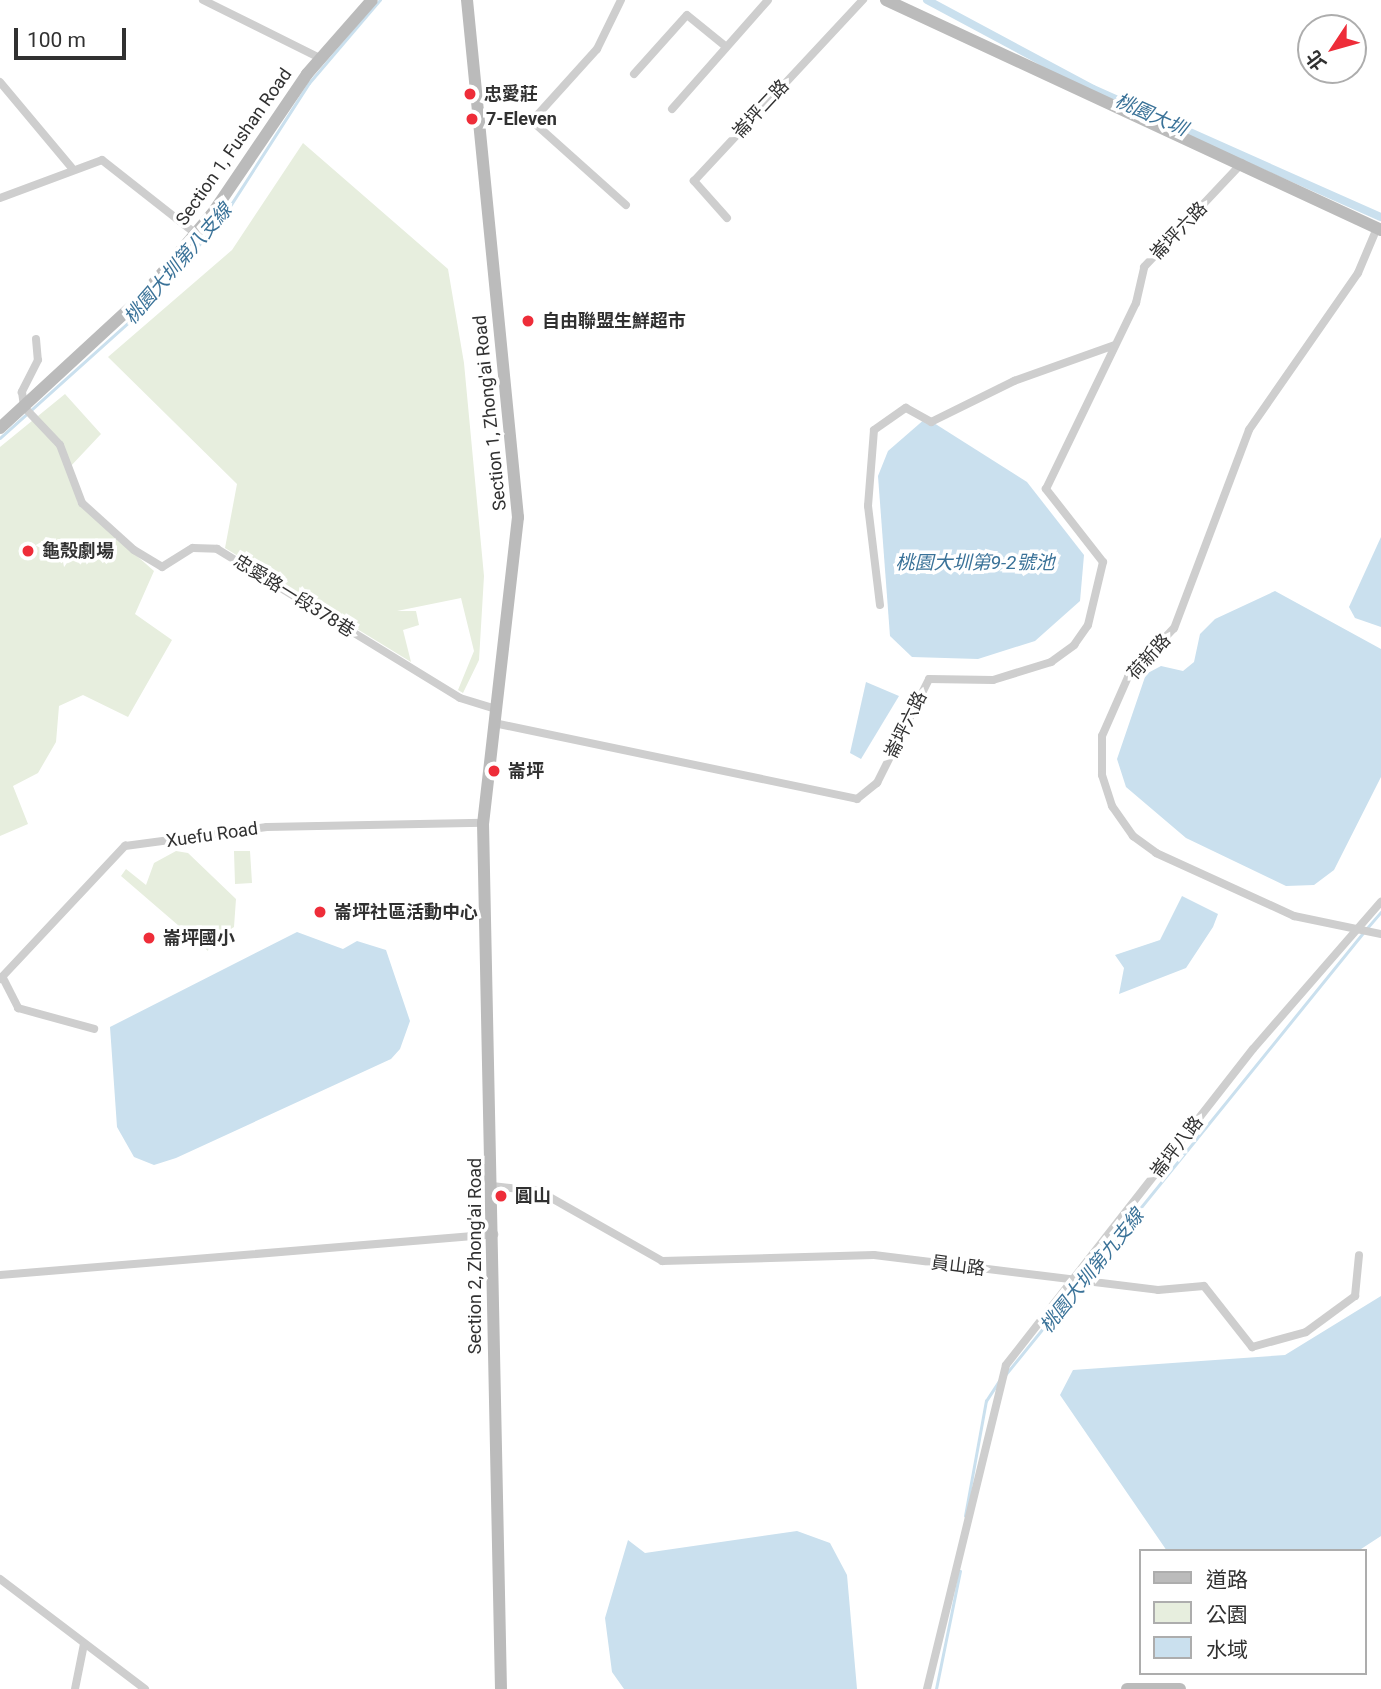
<!DOCTYPE html>
<html>
<head>
<meta charset="utf-8">
<style>
	body { margin:0 }
	#map { position:relative; width:1381px; height:1689px; overflow:hidden; background:#fff; font-family:Roboto,"Noto Sans TC",sans-serif }
	div>[style] { position:absolute }
	.green>* { inset:0; background:#e7eede }
	.water>* { inset:0; background:#cae0ee }
	.stream>* { height:2.5px; margin:-1.25px; padding:0 1.25px; transform-origin:1.25px; border-radius:1.25px; background:#cae0ee }
	.canal>* { height:8px; margin:-4px; padding:0 4px; transform-origin:4px; border-radius:4px; background:#cae0ee }
	.street>* { height:8px; margin:-4px; padding:0 4px; transform-origin:4px; border-radius:4px; background:#cecece }
	.secondary>* { height:12px; margin:-6px; padding:0 6px; transform-origin:6px; border-radius:6px; background:#bbb }
	.dots>* { width:19px; height:19px; translate:-50% -50%; box-sizing:border-box; border:4px solid #fff; border-radius:50% }
	span { translate:-50% -50%; white-space:nowrap; text-align:center; line-height:1.15; -webkit-text-stroke:7px #fff; paint-order:stroke }
	.poi-label { font-size:18px; color:#313131; font-weight:700 }
	.left { translate:0 -50%; text-align:left }
	.street-label { font-size:18px; color:#313131 }
	.water-label { font-size:19px; color:#3a7298; font-style:italic }
	.legend { position:absolute; left:1139px; top:1549px; width:228px; height:126px; box-sizing:border-box; background:#fff; border:2px solid #adadad; margin:0; padding:9px 12px; list-style:none; font-size:21px; color:#313131 }
	.legend li { display:flex; align-items:center; gap:14px; height:35px }
	.legend b { width:35px; border:2px solid #adadad }
	.north { position:absolute; left:1297px; top:14px; width:70px; height:70px; box-sizing:border-box; background:#fff; border:2px solid #adadad; border-radius:50%; rotate:234deg; font-size:19px; font-weight:700; line-height:28px; text-align:center; color:#313131 }
	.north::after { content:''; display:block; margin:auto; width:24px; height:32px; background:#ee2d39; clip-path:polygon(50% 0,100% 100%,50% 72%,0 100%) }
	.scale { position:absolute; left:14px; top:28px; width:112px; height:32px; box-sizing:border-box; border:4px solid #313131; border-top:0; padding-left:9px; font-size:21px; line-height:24px; white-space:nowrap; color:#313131; -webkit-text-stroke:5px #fff; paint-order:stroke }
</style>
</head>
<body>
<div id="map">
	<div class="green">
		<div style="clip-path:polygon(303px 143px,448px 269px,464px 363px,484px 576px,479px 660px,463px 693px,458px 690px,474px 651px,461px 598px,397px 611px,416px 611px,419px 625px,403px 630px,411px 662px,225px 548px,237px 484px,108px 357px,232px 250px)"></div>
		<div style="clip-path:polygon(65px 394px,101px 434px,69px 468px,78px 504px,154px 571px,135px 614px,172px 640px,128px 717px,83px 695px,59px 706px,56px 742px,38px 773px,13px 786px,28px 824px,0 836px,0 447px)"></div>
		<div style="clip-path:polygon(176px 851px,188px 853px,236px 899px,234px 927px,210px 942px,208px 951px,121px 876px,126px 869px,146px 885px,154px 863px)"></div>
		<div style="clip-path:polygon(234px 851px,250px 851px,252px 883px,235px 884px)"></div>
	</div>
	<div class="water">
		<div style="clip-path:polygon(926px 418px,1027px 482px,1084px 555px,1080px 601px,1035px 641px,978px 659px,912px 657px,890px 636px,878px 476px,888px 451px)"></div>
		<div style="clip-path:polygon(1381px 537px,1381px 627px,1355px 618px,1349px 607px)"></div>
		<div style="clip-path:polygon(1275px 591px,1381px 649px,1381px 777px,1334px 870px,1314px 885px,1286px 886px,1186px 838px,1126px 787px,1117px 759px,1146px 674px,1161px 666px,1183px 671px,1194px 662px,1200px 634px,1215px 619px)"></div>
		<div style="clip-path:polygon(866px 682px,899px 696px,861px 759px,850px 753px)"></div>
		<div style="clip-path:polygon(1182px 896px,1218px 914px,1213px 927px,1186px 968px,1119px 994px,1124px 968px,1115px 955px,1160px 940px)"></div>
		<div style="clip-path:polygon(297px 932px,343px 949px,357px 941px,386px 950px,410px 1021px,400px 1049px,391px 1059px,176px 1158px,154px 1165px,134px 1157px,117px 1127px,110px 1027px)"></div>
		<div style="clip-path:polygon(1381px 1296px,1381px 1536px,1358px 1551px,1167px 1551px,1060px 1395px,1073px 1370px,1285px 1355px)"></div>
		<div style="clip-path:polygon(797px 1531px,830px 1543px,847px 1575px,857px 1689px,624px 1689px,612px 1672px,605px 1618px,628px 1540px,645px 1553px)"></div>
	</div>
	<div class="stream">
		<div style="left:0;top:438px;width:191px;rotate:-42deg"></div>
		<div style="left:142px;top:310px;width:123px;rotate:-48.9deg"></div>
		<div style="left:223px;top:217px;width:159px;rotate:-57.3deg"></div>
		<div style="left:309px;top:83px;width:109px;rotate:-49.5deg"></div>
		<div style="left:1367px;top:928px;width:21px;rotate:-49deg"></div>
		<div style="left:1006px;top:1374px;width:567px;rotate:-51.01deg"></div>
		<div style="left:965px;top:1516px;width:117px;rotate:-79.7deg"></div>
		<div style="left:986px;top:1401px;width:24px;rotate:-57deg"></div>
		<div style="left:936px;top:1689px;width:120px;rotate:-78.5deg"></div>
	</div>
	<div class="canal">
		<div style="left:927px;top:0;width:188px;rotate:28.2deg"></div>
		<div style="left:1093px;top:89px;width:315px;rotate:24deg"></div>
	</div>
	<div class="street">
		<div style="left:203px;top:0;width:131px;rotate:26.4deg"></div>
		<div style="left:621px;top:0;width:55px;rotate:116.1deg"></div>
		<div style="left:597px;top:49px;width:97px;rotate:132.1deg"></div>
		<div style="left:532px;top:121px;width:126px;rotate:41.8deg"></div>
		<div style="left:634px;top:74px;width:79px;rotate:-48.1deg"></div>
		<div style="left:687px;top:15px;width:49px;rotate:39.2deg"></div>
		<div style="left:0;top:82px;width:111px;rotate:50.1deg"></div>
		<div style="left:672px;top:109px;width:145px;rotate:-48.6deg"></div>
		<div style="left:0;top:198px;width:109px;rotate:-20.4deg"></div>
		<div style="left:102px;top:160px;width:120px;rotate:38.2deg"></div>
		<div style="left:727px;top:218px;width:50px;rotate:-131.7deg"></div>
		<div style="left:694px;top:181px;width:248px;rotate:-47deg"></div>
		<div style="left:1377px;top:228px;width:49px;rotate:112.9deg"></div>
		<div style="left:1358px;top:273px;width:191px;rotate:124.8deg"></div>
		<div style="left:1249px;top:430px;width:212px;rotate:110.7deg"></div>
		<div style="left:1174px;top:628px;width:67px;rotate:133.2deg"></div>
		<div style="left:1128px;top:677px;width:64px;rotate:113.8deg"></div>
		<div style="left:1102px;top:736px;width:39px;rotate:90deg"></div>
		<div style="left:1102px;top:775px;width:33px;rotate:72deg"></div>
		<div style="left:1112px;top:806px;width:37px;rotate:55deg"></div>
		<div style="left:1133px;top:836px;width:29px;rotate:36deg"></div>
		<div style="left:1156px;top:853px;width:152px;rotate:24.5deg"></div>
		<div style="left:1294px;top:916px;width:89px;rotate:11.7deg"></div>
		<div style="left:36px;top:339px;width:21px;rotate:85deg"></div>
		<div style="left:38px;top:360px;width:36px;rotate:117deg"></div>
		<div style="left:22px;top:392px;width:15px;rotate:82deg"></div>
		<div style="left:24px;top:407px;width:52px;rotate:46.5deg"></div>
		<div style="left:60px;top:445px;width:62px;rotate:69.2deg"></div>
		<div style="left:82px;top:503px;width:70px;rotate:42.1deg"></div>
		<div style="left:134px;top:550px;width:33px;rotate:31deg"></div>
		<div style="left:162px;top:567px;width:36px;rotate:-32deg"></div>
		<div style="left:193px;top:548px;width:24px;rotate:2deg"></div>
		<div style="left:217px;top:549px;width:285px;rotate:31.5deg"></div>
		<div style="left:460px;top:698px;width:38px;rotate:17deg"></div>
		<div style="left:880px;top:605px;width:100px;rotate:-96.9deg"></div>
		<div style="left:868px;top:506px;width:76px;rotate:-85.5deg"></div>
		<div style="left:874px;top:430px;width:39px;rotate:-35deg"></div>
		<div style="left:906px;top:408px;width:29px;rotate:29deg"></div>
		<div style="left:931px;top:422px;width:93px;rotate:-26.3deg"></div>
		<div style="left:1014px;top:381px;width:107px;rotate:-19.6deg"></div>
		<div style="left:494px;top:723px;width:371px;rotate:11.8deg"></div>
		<div style="left:857px;top:799px;width:26px;rotate:-39deg"></div>
		<div style="left:877px;top:783px;width:116px;rotate:-63.4deg"></div>
		<div style="left:929px;top:679px;width:64px;rotate:0.9deg"></div>
		<div style="left:993px;top:680px;width:61px;rotate:-17.2deg"></div>
		<div style="left:1051px;top:662px;width:29px;rotate:-36deg"></div>
		<div style="left:1074px;top:645px;width:24px;rotate:-55deg"></div>
		<div style="left:1088px;top:625px;width:65px;rotate:-76.6deg"></div>
		<div style="left:1103px;top:562px;width:93px;rotate:-128deg"></div>
		<div style="left:1046px;top:489px;width:207px;rotate:-64.2deg"></div>
		<div style="left:1136px;top:303px;width:37px;rotate:-77deg"></div>
		<div style="left:1144px;top:267px;width:143px;rotate:-46.7deg"></div>
		<div style="left:3px;top:978px;width:34px;rotate:63deg"></div>
		<div style="left:18px;top:1008px;width:79px;rotate:15.4deg"></div>
		<div style="left:0;top:979px;width:183px;rotate:-46.8deg"></div>
		<div style="left:125px;top:846px;width:143px;rotate:-7.6deg"></div>
		<div style="left:267px;top:827px;width:216px;rotate:-1.1deg"></div>
		<div style="left:492px;top:1186px;width:47px;rotate:6.1deg"></div>
		<div style="left:539px;top:1191px;width:142px;rotate:29.6deg"></div>
		<div style="left:662px;top:1261px;width:212px;rotate:-1.6deg"></div>
		<div style="left:874px;top:1255px;width:286px;rotate:7deg"></div>
		<div style="left:1158px;top:1290px;width:46px;rotate:-5deg"></div>
		<div style="left:1204px;top:1286px;width:78px;rotate:51.8deg"></div>
		<div style="left:1252px;top:1347px;width:56px;rotate:-15.5deg"></div>
		<div style="left:1306px;top:1332px;width:61px;rotate:-36.3deg"></div>
		<div style="left:1355px;top:1296px;width:41px;rotate:-84.4deg"></div>
		<div style="left:0;top:1275px;width:496px;rotate:-4.7deg"></div>
		<div style="left:0;top:1579px;width:182px;rotate:37.2deg"></div>
		<div style="left:75px;top:1689px;width:46px;rotate:-78.7deg"></div>
		<div style="left:927px;top:1689px;width:333px;rotate:-76.3deg"></div>
		<div style="left:1006px;top:1365px;width:401px;rotate:-52deg"></div>
		<div style="left:1253px;top:1049px;width:195px;rotate:-49deg"></div>
	</div>
	<div class="secondary">
		<div style="left:467px;top:0;width:520px;rotate:84.37deg"></div>
		<div style="left:518px;top:517px;width:308px;rotate:96.5deg"></div>
		<div style="left:483px;top:823px;width:866px;rotate:88.81deg"></div>
		<div style="left:886px;top:0;width:546px;rotate:24.92deg"></div>
		<div style="left:0;top:428px;width:193px;rotate:-42.7deg"></div>
		<div style="left:142px;top:297px;width:109px;rotate:-49.9deg"></div>
		<div style="left:212px;top:214px;width:169px;rotate:-55.8deg"></div>
		<div style="left:307px;top:74px;width:98px;rotate:-48.7deg"></div>
		<div style="left:1127px;top:1689px;width:53px"></div>
	</div>
	<div class="dots">
		<div style="left:470px;top:94px;background:#ee2d39"></div>
		<div style="left:472px;top:119px;background:#ee2d39"></div>
		<div style="left:528px;top:321px;background:#ee2d39"></div>
		<div style="left:28px;top:551px;background:#ee2d39"></div>
		<div style="left:494px;top:771px;background:#ee2d39"></div>
		<div style="left:320px;top:912px;background:#ee2d39"></div>
		<div style="left:149px;top:938px;background:#ee2d39"></div>
		<div style="left:501px;top:1196px;background:#ee2d39"></div>
	</div>
	<div class="poi-label">
		<span class="left" style="left:484px;top:94px">忠愛莊</span>
		<span class="left" style="left:486px;top:119px">7-Eleven</span>
		<span class="left" style="left:542px;top:321px">自由聯盟生鮮超市</span>
		<span class="left" style="left:42px;top:551px">龜殼劇場</span>
		<span class="left" style="left:508px;top:771px">崙坪</span>
		<span class="left" style="left:334px;top:912px">崙坪社區活動中心</span>
		<span class="left" style="left:163px;top:938px">崙坪國小</span>
		<span class="left" style="left:515px;top:1196px">圓山</span>
	</div>
	<div class="street-label">
		<span style="left:761px;top:109px;rotate:-47deg">崙坪二路</span>
		<span style="left:234px;top:147px;rotate:-55deg">Section 1, Fushan Road</span>
		<span style="left:1179px;top:231px;rotate:-46deg">崙坪六路</span>
		<span style="left:490px;top:413px;rotate:-96deg">Section 1, Zhong'ai Road</span>
		<span style="left:294px;top:596px;rotate:32deg">忠愛路一段378巷</span>
		<span style="left:1149px;top:657px;rotate:-48deg">荷新路</span>
		<span style="left:906px;top:725px;rotate:-64deg">崙坪六路</span>
		<span style="left:212px;top:835px;rotate:-8deg">Xuefu Road</span>
		<span style="left:1177px;top:1147px;rotate:-52deg">崙坪八路</span>
		<span style="left:475px;top:1256px;rotate:-90deg">Section 2, Zhong'ai Road</span>
		<span style="left:958px;top:1266px;rotate:7deg">員山路</span>
	</div>
	<div class="water-label">
		<span style="left:1151px;top:115px;rotate:24deg">桃園大圳</span>
		<span style="left:178px;top:264px;rotate:-49deg">桃園大圳第八支線</span>
		<span style="left:975px;top:563px">桃園大圳第9-2號池</span>
		<span style="left:1092px;top:1271px;rotate:-51deg">桃園大圳第九支線</span>
	</div>
	<ul class="legend">
	<li><b style="height:9px;background:#bbb"></b>道路</li>
	<li><b style="height:19px;background:#e7eede"></b>公園</li>
	<li><b style="height:19px;background:#cae0ee"></b>水域</li>
	</ul>
	<div class="north">北</div>
	<div class="scale">100 m</div>
</div>
</body>
</html>
